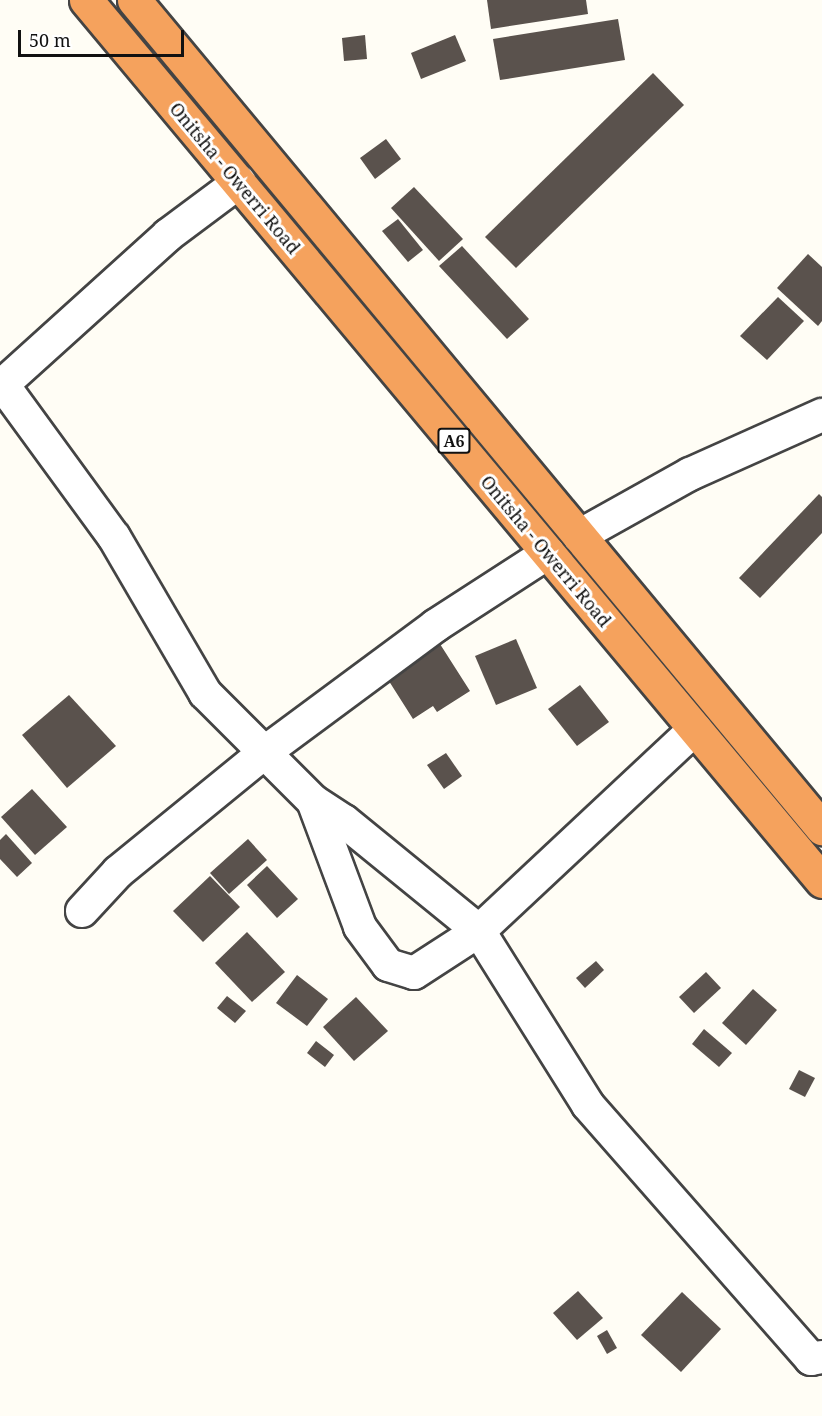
<!DOCTYPE html>
<html>
<head>
<meta charset="utf-8">
<style>
	body { margin:0 }
	#map { position:relative; width:822px; height:1416px; overflow:hidden; background:#fffdf5; font-family:"Noto Serif",serif }
	div>[style] { position:absolute }
	.building>* { inset:0; background:#5a524d }
	.roads { filter:drop-shadow(2px 0 #444) drop-shadow(-2px 0 #444) drop-shadow(0 2px #444) drop-shadow(0 -2px #444) }
	.minor>* { height:32px; margin:-16px; padding:0 16px; transform-origin:16px; border-radius:16px; background:#fff }
	.highway>* { height:33px; margin:-16.5px; padding:0 16.5px; transform-origin:16.5px; border-radius:16.5px; background:#f5a25d }
	span { translate:-50% -50%; white-space:nowrap; text-align:center; line-height:1.15; -webkit-text-stroke:6px #fff; paint-order:stroke }
	.shield-label span { padding:2px 4px; background:#fff; border:2px solid; border-radius:4px; -webkit-text-stroke-width:0 }
	.shield-label { font-size:16px; color:#111; font-weight:700 }
	.street-label { font-size:18px; color:#111 }
	.scale { position:absolute; left:18px; top:30px; width:166px; height:27px; box-sizing:border-box; border:3px solid #111; border-top:0; padding-left:8px; font-size:18px; line-height:21px; white-space:nowrap; color:#111; -webkit-text-stroke:4px #fff; paint-order:stroke }
</style>
</head>
<body>
<div id="map">
	<div class="building">
		<div style="clip-path:polygon(487px 0,586px 0,588px 14px,491px 29px)"></div>
		<div style="clip-path:polygon(618px 19px,625px 60px,500px 80px,493px 39px)"></div>
		<div style="clip-path:polygon(365px 35px,367px 59px,344px 61px,342px 38px)"></div>
		<div style="clip-path:polygon(455px 35px,466px 61px,421px 79px,411px 53px)"></div>
		<div style="clip-path:polygon(653px 73px,684px 105px,516px 268px,485px 237px)"></div>
		<div style="clip-path:polygon(386px 139px,401px 159px,375px 179px,360px 158px)"></div>
		<div style="clip-path:polygon(414px 187px,463px 239px,439px 261px,391px 208px)"></div>
		<div style="clip-path:polygon(398px 219px,423px 250px,408px 262px,382px 231px)"></div>
		<div style="clip-path:polygon(462px 246px,529px 319px,507px 339px,439px 266px)"></div>
		<div style="clip-path:polygon(808px 254px,822px 267px,822px 321px,818px 326px,777px 288px)"></div>
		<div style="clip-path:polygon(778px 297px,804px 321px,767px 360px,740px 336px)"></div>
		<div style="clip-path:polygon(819px 494px,822px 497px,822px 533px,760px 598px,739px 578px)"></div>
		<div style="clip-path:polygon(516px 639px,537px 688px,496px 705px,475px 656px)"></div>
		<div style="clip-path:polygon(440px 644px,470px 691px,437px 712px,433px 706px,413px 719px,387px 678px)"></div>
		<div style="clip-path:polygon(580px 685px,609px 722px,577px 746px,548px 709px)"></div>
		<div style="clip-path:polygon(69px 695px,116px 746px,67px 788px,22px 735px)"></div>
		<div style="clip-path:polygon(446px 753px,462px 776px,444px 789px,427px 765px)"></div>
		<div style="clip-path:polygon(32px 789px,67px 827px,35px 855px,1px 817px)"></div>
		<div style="clip-path:polygon(6px 834px,32px 863px,17px 877px,0 859px,0 840px)"></div>
		<div style="clip-path:polygon(248px 839px,267px 860px,229px 894px,210px 873px)"></div>
		<div style="clip-path:polygon(267px 866px,298px 899px,277px 918px,247px 885px)"></div>
		<div style="clip-path:polygon(210px 876px,240px 907px,203px 942px,173px 911px)"></div>
		<div style="clip-path:polygon(247px 932px,285px 972px,252px 1002px,215px 963px)"></div>
		<div style="clip-path:polygon(596px 961px,604px 970px,585px 988px,576px 978px)"></div>
		<div style="clip-path:polygon(706px 972px,721px 988px,694px 1013px,679px 997px)"></div>
		<div style="clip-path:polygon(297px 975px,328px 999px,307px 1026px,276px 1003px)"></div>
		<div style="clip-path:polygon(753px 989px,777px 1010px,746px 1045px,722px 1023px)"></div>
		<div style="clip-path:polygon(227px 996px,246px 1011px,235px 1023px,217px 1008px)"></div>
		<div style="clip-path:polygon(356px 997px,388px 1031px,354px 1061px,323px 1027px)"></div>
		<div style="clip-path:polygon(704px 1029px,732px 1053px,719px 1067px,692px 1044px)"></div>
		<div style="clip-path:polygon(316px 1041px,334px 1055px,325px 1067px,307px 1053px)"></div>
		<div style="clip-path:polygon(799px 1070px,815px 1078px,805px 1097px,789px 1089px)"></div>
		<div style="clip-path:polygon(578px 1291px,603px 1318px,577px 1340px,553px 1313px)"></div>
		<div style="clip-path:polygon(682px 1292px,721px 1329px,681px 1372px,641px 1335px)"></div>
		<div style="clip-path:polygon(607px 1330px,617px 1348px,607px 1354px,597px 1336px)"></div>
	</div>
	<div class="roads">
		<div class="minor">
			<div style="left:3px;top:385px;width:188px;rotate:53.9deg"></div>
			<div style="left:114px;top:537px;width:181px;rotate:59.7deg"></div>
			<div style="left:205px;top:693px;width:153px;rotate:45deg"></div>
			<div style="left:313px;top:801px;width:37px;rotate:33deg"></div>
			<div style="left:344px;top:821px;width:174px;rotate:39.2deg"></div>
			<div style="left:479px;top:931px;width:205px;rotate:57.9deg"></div>
			<div style="left:588px;top:1105px;width:338px;rotate:48.7deg"></div>
			<div style="left:811px;top:1359px;width:11px;rotate:-10deg"></div>
			<div style="left:0;top:387px;width:227px;rotate:-42.1deg"></div>
			<div style="left:168px;top:235px;width:89px;rotate:-36.7deg"></div>
			<div style="left:579px;top:536px;width:127px;rotate:-29.2deg"></div>
			<div style="left:690px;top:474px;width:145px;rotate:-24.1deg"></div>
			<div style="left:313px;top:801px;width:134px;rotate:69.5deg"></div>
			<div style="left:360px;top:927px;width:47px;rotate:53.6deg"></div>
			<div style="left:388px;top:965px;width:27px;rotate:17deg"></div>
			<div style="left:414px;top:973px;width:77px;rotate:-32.9deg"></div>
			<div style="left:479px;top:931px;width:296px;rotate:-43.1deg"></div>
			<div style="left:82px;top:911px;width:53px;rotate:-47.3deg"></div>
			<div style="left:118px;top:872px;width:190px;rotate:-39.2deg"></div>
			<div style="left:265px;top:752px;width:212px;rotate:-36.5deg"></div>
			<div style="left:435px;top:626px;width:135px;rotate:-32.9deg"></div>
		</div>
		<div class="highway">
			<div style="left:86px;top:0;width:1148px;rotate:50.12deg"></div>
			<div style="left:134px;top:0;width:1077px;rotate:50.28deg"></div>
		</div>
	</div>
	<div class="shield-label">
		<span style="left:454px;top:441px">A6</span>
	</div>
	<div class="street-label">
		<span style="left:235px;top:178px;rotate:50deg">Onitsha - Owerri Road</span>
		<span style="left:546px;top:551px;rotate:50deg">Onitsha - Owerri Road</span>
	</div>
	<div class="scale">50 m</div>
</div>
</body>
</html>
